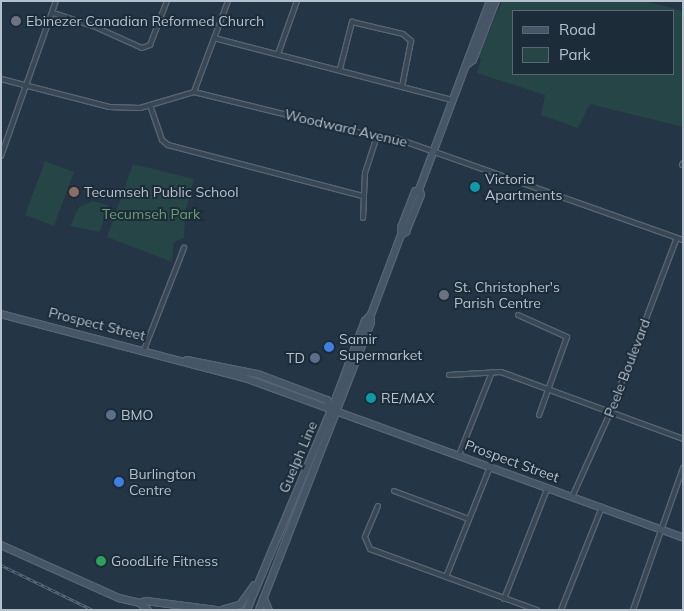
<!DOCTYPE html>
<html>
<head>
<meta charset="utf-8">
<style>
	body { margin:0 }
	#map { position:relative; width:684px; height:611px; overflow:hidden; background:#243545; font-family:Mulish,sans-serif }
	div>[style] { position:absolute }
	.green>* { inset:0; background:#264546 }
	.roads { filter:drop-shadow(1px 0 #576471) drop-shadow(-1px 0 #576471) drop-shadow(0 1px #576471) drop-shadow(0 -1px #576471) }
	.street>* { height:4px; margin:-2px; padding:0 2px; transform-origin:2px; border-radius:2px; background:#394754 }
	.secondary>* { height:5.5px; margin:-2.75px; padding:0 2.75px; transform-origin:2.75px; border-radius:2.75px; background:#465667 }
	.rail>* { height:3px; margin-top:-1.5px; transform-origin:0; background:repeating-linear-gradient(90deg,#1d2c39 0 4px,#5a6b7b 0 8px); box-sizing:border-box; border-block:1px solid #5a6b7b }
	.dots>* { width:14px; height:14px; translate:-50% -50%; box-sizing:border-box; border:2px solid #1d2c39; border-radius:50% }
	span { translate:-50% -50%; white-space:nowrap; text-align:center; line-height:1.15; -webkit-text-stroke:4px #1d2c39; paint-order:stroke }
	.poi-label { font-size:14px; color:#b6c1ce }
	.left { translate:0 -50%; text-align:left }
	.right { translate:-100% -50%; text-align:right }
	.street-label { font-size:14px; color:#b6c1ce }
	.park-label { font-size:14px; color:#6aa172 }
	.frame { position:absolute; inset:0; border:2px solid #b6c1ce; pointer-events:none }
	.legend { position:absolute; left:512px; top:10px; width:162px; height:65px; box-sizing:border-box; background:#1d2c39; border:1px solid #5a6875; margin:0; padding:6px 9px; list-style:none; font-size:15px; color:#b6c1ce }
	.legend li { display:flex; align-items:center; gap:10px; height:25px }
	.legend b { width:25px; border:1px solid #5a6875 }
</style>
</head>
<body>
<div id="map">
	<div class="green">
		<div style="clip-path:polygon(evenodd,502px 1px,645px 1px,683px 11px,683px 127px,590px 104px,578px 128px,541px 115px,545px 95px,477px 73px,481px 59px,478px 58px,502px 1px,513px 11px,673px 11px,673px 74px,513px 74px,513px 11px)"></div>
		<div style="clip-path:polygon(45px 161px,74px 172px,54px 226px,25px 215px)"></div>
		<div style="clip-path:polygon(133px 164px,194px 179px,185px 213px,184px 238px,174px 242px,172px 262px,107px 237px)"></div>
		<div style="clip-path:polygon(93px 201px,108px 205px,100px 232px,70px 226px,79px 207px)"></div>
	</div>
	<div class="roads">
		<div class="street">
			<div style="left:53px;top:13px;width:40px;rotate:18deg"></div>
			<div style="left:91px;top:25px;width:56px;rotate:24.3deg"></div>
			<div style="left:142px;top:48px;width:9px;rotate:-21deg"></div>
			<div style="left:150px;top:45px;width:47px;rotate:-68.9deg"></div>
			<div style="left:214px;top:38px;width:246px;rotate:14.6deg"></div>
			<div style="left:278px;top:54px;width:56px;rotate:-70.3deg"></div>
			<div style="left:340px;top:69px;width:49px;rotate:-75.7deg"></div>
			<div style="left:352px;top:22px;width:52px;rotate:13.2deg"></div>
			<div style="left:403px;top:34px;width:11px;rotate:41deg"></div>
			<div style="left:411px;top:41px;width:47px;rotate:101.1deg"></div>
			<div style="left:1px;top:79px;width:112px;rotate:14.5deg"></div>
			<div style="left:109px;top:107px;width:31px;rotate:2deg"></div>
			<div style="left:140px;top:108px;width:56px;rotate:-16.5deg"></div>
			<div style="left:194px;top:92px;width:188px;rotate:13.8deg"></div>
			<div style="left:377px;top:137px;width:21px;rotate:5deg"></div>
			<div style="left:398px;top:139px;width:302px;rotate:19.5deg"></div>
			<div style="left:194px;top:92px;width:97px;rotate:-69.5deg"></div>
			<div style="left:150px;top:105px;width:37px;rotate:71deg"></div>
			<div style="left:162px;top:140px;width:8px;rotate:40deg"></div>
			<div style="left:168px;top:145px;width:202px;rotate:14.7deg"></div>
			<div style="left:1px;top:156px;width:164px;rotate:-70.5deg"></div>
			<div style="left:682px;top:165px;width:2px;rotate:-63deg"></div>
			<div style="left:363px;top:218px;width:45px;rotate:-87.5deg"></div>
			<div style="left:365px;top:173px;width:38px;rotate:-72deg"></div>
			<div style="left:518px;top:315px;width:54px;rotate:24.2deg"></div>
			<div style="left:567px;top:337px;width:83px;rotate:109.7deg"></div>
			<div style="left:144px;top:350px;width:110px;rotate:-68.6deg"></div>
			<div style="left:449px;top:375px;width:52px;rotate:-3.3deg"></div>
			<div style="left:501px;top:372px;width:194px;rotate:20.2deg"></div>
			<div style="left:459px;top:455px;width:89px;rotate:-68.3deg"></div>
			<div style="left:394px;top:491px;width:80px;rotate:20.5deg"></div>
			<div style="left:573px;top:495px;width:90px;rotate:-65.7deg"></div>
			<div style="left:610px;top:413px;width:187px;rotate:-69.1deg"></div>
			<div style="left:378px;top:506px;width:34px;rotate:113deg"></div>
			<div style="left:365px;top:537px;width:13px;rotate:67deg"></div>
			<div style="left:370px;top:549px;width:178px;rotate:20.1deg"></div>
			<div style="left:446px;top:577px;width:118px;rotate:-68.2deg"></div>
			<div style="left:504px;top:599px;width:120px;rotate:-68.6deg"></div>
			<div style="left:561px;top:610px;width:111px;rotate:-68.3deg"></div>
			<div style="left:633px;top:610px;width:151px;rotate:-70.6deg"></div>
		</div>
		<div class="secondary">
			<div style="left:468px;top:64px;width:6px;rotate:-39deg"></div>
			<div style="left:473px;top:60px;width:63px;rotate:-68.7deg"></div>
			<div style="left:401px;top:235px;width:6px;rotate:-31deg"></div>
			<div style="left:406px;top:232px;width:40px;rotate:-68deg"></div>
			<div style="left:421px;top:195px;width:5px;rotate:-112deg"></div>
			<div style="left:419px;top:190px;width:202px;rotate:-69.4deg"></div>
			<div style="left:1px;top:314px;width:252px;rotate:14.7deg"></div>
			<div style="left:245px;top:378px;width:466px;rotate:20deg"></div>
			<div style="left:187px;top:360px;width:72px;rotate:11.2deg"></div>
			<div style="left:258px;top:374px;width:74px;rotate:20.6deg"></div>
			<div style="left:327px;top:400px;width:9px;rotate:58deg"></div>
			<div style="left:1px;top:545px;width:129px;rotate:24.2deg"></div>
			<div style="left:119px;top:598px;width:22px;rotate:13deg"></div>
			<div style="left:140px;top:603px;width:6px;rotate:-18deg"></div>
			<div style="left:146px;top:601px;width:70px;rotate:7.4deg"></div>
			<div style="left:264px;top:598px;width:13px;rotate:67deg"></div>
			<div style="left:140px;top:603px;width:11px;rotate:41deg"></div>
			<div style="left:222px;top:610px;width:19px;rotate:-16deg"></div>
			<div style="left:240px;top:605px;width:24px;rotate:-54deg"></div>
			<div style="left:247px;top:610px;width:230px;rotate:-67.2deg"></div>
			<div style="left:336px;top:398px;width:82px;rotate:-69.4deg"></div>
			<div style="left:365px;top:321px;width:8px;rotate:-45deg"></div>
			<div style="left:259px;top:610px;width:308px;rotate:-68.7deg"></div>
			<div style="left:371px;top:323px;width:8px;rotate:-90deg"></div>
			<div style="left:371px;top:315px;width:85px;rotate:-69.4deg"></div>
			<div style="left:401px;top:235px;width:7px;rotate:-90deg"></div>
			<div style="left:401px;top:228px;width:39px;rotate:-69deg"></div>
			<div style="left:415px;top:192px;width:4px;rotate:-27deg"></div>
		</div>
	</div>
	<div class="rail">
		<div style="left:1px;top:565px;width:102px;rotate:26.1deg"></div>
	</div>
	<div class="dots">
		<div style="left:16px;top:21px;background:#6b7280"></div>
		<div style="left:475px;top:187px;background:#0f9aa8"></div>
		<div style="left:74px;top:192px;background:#8d6e63"></div>
		<div style="left:444px;top:295px;background:#6b7280"></div>
		<div style="left:329px;top:347px;background:#3f7fe0"></div>
		<div style="left:315px;top:358px;background:#5c6f8a"></div>
		<div style="left:371px;top:398px;background:#0f9aa8"></div>
		<div style="left:111px;top:415px;background:#5c6f8a"></div>
		<div style="left:119px;top:482px;background:#3f7fe0"></div>
		<div style="left:101px;top:561px;background:#2e9e5b"></div>
	</div>
	<div class="poi-label">
		<span class="left" style="left:26px;top:21px">Ebinezer Canadian Reformed Church</span>
		<span class="left" style="left:485px;top:187px">Victoria<br>Apartments</span>
		<span class="left" style="left:84px;top:192px">Tecumseh Public School</span>
		<span class="left" style="left:454px;top:295px">St. Christopher's<br>Parish Centre</span>
		<span class="left" style="left:339px;top:347px">Samir<br>Supermarket</span>
		<span class="right" style="left:305px;top:358px">TD</span>
		<span class="left" style="left:381px;top:398px">RE/MAX</span>
		<span class="left" style="left:121px;top:415px">BMO</span>
		<span class="left" style="left:129px;top:482px">Burlington<br>Centre</span>
		<span class="left" style="left:111px;top:561px">GoodLife Fitness</span>
	</div>
	<div class="street-label">
		<span style="left:346px;top:128px;rotate:13deg">Woodward Avenue</span>
		<span style="left:97px;top:324px;rotate:14deg">Prospect Street</span>
		<span style="left:627px;top:368px;rotate:-69deg">Peele Boulevard</span>
		<span style="left:298px;top:457px;rotate:-67deg">Guelph Line</span>
		<span style="left:512px;top:461px;rotate:20deg">Prospect Street</span>
	</div>
	<div class="park-label">
		<span style="left:151px;top:214px">Tecumseh Park</span>
	</div>
	<div class="frame"></div>
	<ul class="legend">
	<li><b style="height:6px;background:#465667"></b>Road</li>
	<li><b style="height:14px;background:#264546"></b>Park</li>
	</ul>
</div>
</body>
</html>
